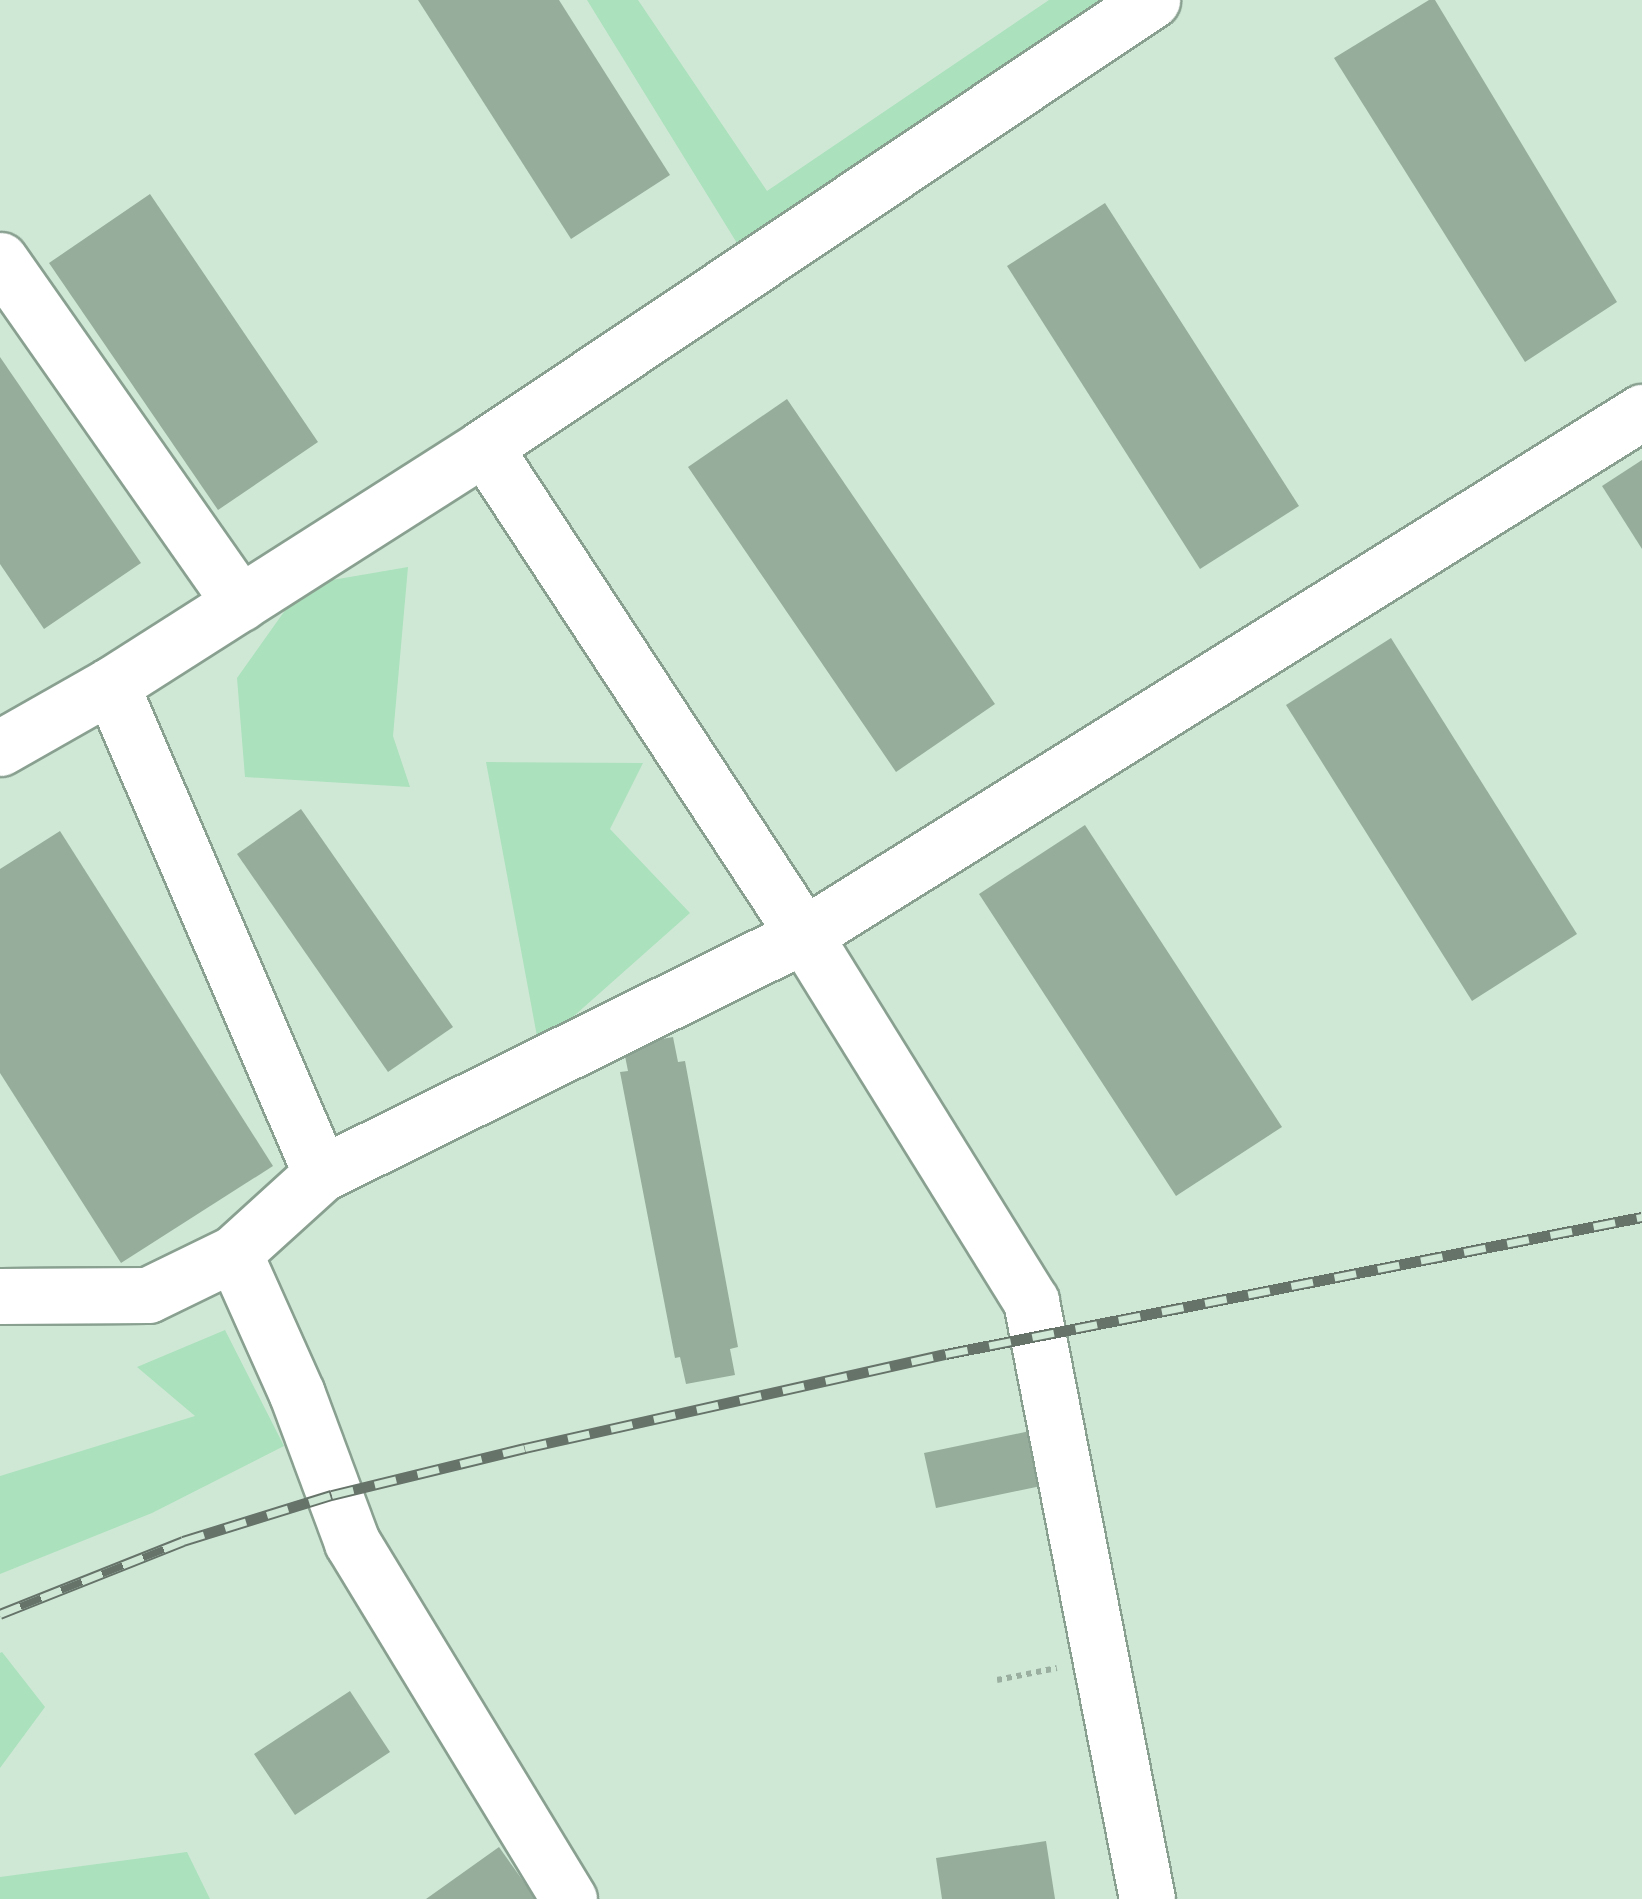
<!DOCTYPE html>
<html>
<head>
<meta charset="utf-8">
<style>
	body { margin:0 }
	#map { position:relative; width:1642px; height:1899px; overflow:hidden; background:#cfe8d6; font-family:"IBM Plex Sans",sans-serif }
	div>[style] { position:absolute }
	.green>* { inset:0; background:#abe1bc }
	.building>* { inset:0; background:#96ad9c }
	.path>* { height:6px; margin-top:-3px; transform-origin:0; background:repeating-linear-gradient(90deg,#9bafa1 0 5px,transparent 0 10px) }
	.roads { filter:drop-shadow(2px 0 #89a090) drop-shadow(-2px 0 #89a090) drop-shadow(0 2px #89a090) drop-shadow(0 -2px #89a090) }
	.minor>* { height:55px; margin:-27.5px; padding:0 27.5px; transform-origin:27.5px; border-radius:27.5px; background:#fff }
	.rail>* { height:11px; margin-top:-5.5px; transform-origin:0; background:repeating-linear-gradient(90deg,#cfe8d6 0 22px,#657369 0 44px); box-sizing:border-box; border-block:2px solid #657369 }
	span { translate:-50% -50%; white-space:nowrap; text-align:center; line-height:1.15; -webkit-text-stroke:8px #cfe8d6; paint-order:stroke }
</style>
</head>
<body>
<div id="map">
	<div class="green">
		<div style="clip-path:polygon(587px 0,638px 0,767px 191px,1049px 0,1113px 0,740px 248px)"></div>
		<div style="clip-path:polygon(408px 567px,393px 736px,410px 787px,245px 777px,237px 678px,303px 585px)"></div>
		<div style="clip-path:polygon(486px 762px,643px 763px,610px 829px,690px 913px,539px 1047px)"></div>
		<div style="clip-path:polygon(225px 1330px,284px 1446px,152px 1513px,0 1574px,0 1476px,195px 1416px,137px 1367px)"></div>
		<div style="clip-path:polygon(2px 1652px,45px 1707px,0 1768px,0 1653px)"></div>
		<div style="clip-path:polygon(187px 1852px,210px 1899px,0 1899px,0 1877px)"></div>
	</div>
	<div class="building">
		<div style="clip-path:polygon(418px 0,559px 0,670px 175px,571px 239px)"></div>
		<div style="clip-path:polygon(1429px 0,1435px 0,1617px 302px,1525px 362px,1334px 58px)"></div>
		<div style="clip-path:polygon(150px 194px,318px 442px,218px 510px,49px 263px)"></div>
		<div style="clip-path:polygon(1105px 203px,1299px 506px,1200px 569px,1007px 266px)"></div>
		<div style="clip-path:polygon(0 357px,141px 563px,44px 629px,0 564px)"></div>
		<div style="clip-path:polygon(787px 399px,995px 704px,896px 772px,688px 467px)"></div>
		<div style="clip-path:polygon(1642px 460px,1642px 549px,1602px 486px)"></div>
		<div style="clip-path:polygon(1391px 638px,1577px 934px,1472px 1001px,1286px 705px)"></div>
		<div style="clip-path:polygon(301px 809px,453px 1027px,388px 1072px,237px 854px)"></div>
		<div style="clip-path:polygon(1085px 825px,1282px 1127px,1176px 1196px,979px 894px)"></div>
		<div style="clip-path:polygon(60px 831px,273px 1166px,121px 1263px,0 1073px,0 869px)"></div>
		<div style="clip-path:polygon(673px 1037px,678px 1062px,685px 1061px,738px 1347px,730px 1349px,735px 1375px,686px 1384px,680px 1357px,675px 1358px,620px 1072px,628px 1071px,623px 1046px)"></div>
		<div style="clip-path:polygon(1030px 1431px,1041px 1486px,936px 1508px,924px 1453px)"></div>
		<div style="clip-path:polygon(350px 1691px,390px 1752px,295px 1815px,254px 1754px)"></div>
		<div style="clip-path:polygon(1046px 1841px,1055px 1899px,942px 1899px,936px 1858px)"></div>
		<div style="clip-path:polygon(499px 1847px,536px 1899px,426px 1899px)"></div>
	</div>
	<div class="path">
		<div style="left:997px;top:1680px;width:61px;rotate:-11.3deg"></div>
	</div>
	<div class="roads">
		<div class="minor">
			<div style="left:0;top:260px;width:419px;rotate:55deg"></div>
			<div style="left:484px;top:447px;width:584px;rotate:56.75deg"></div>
			<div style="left:804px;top:935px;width:431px;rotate:58.2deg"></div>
			<div style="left:1031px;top:1301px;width:609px;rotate:79.02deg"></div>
			<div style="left:111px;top:685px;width:532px;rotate:66.76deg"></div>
			<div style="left:0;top:748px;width:128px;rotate:-29.6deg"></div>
			<div style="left:111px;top:685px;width:442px;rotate:-32.5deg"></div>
			<div style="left:484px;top:447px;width:804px;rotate:-33.79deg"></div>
			<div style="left:0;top:1296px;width:148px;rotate:-0.4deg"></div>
			<div style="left:148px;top:1295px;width:96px;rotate:-26deg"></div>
			<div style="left:569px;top:1899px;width:418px;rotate:-121.3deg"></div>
			<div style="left:352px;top:1542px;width:158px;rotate:-110.4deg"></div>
			<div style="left:297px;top:1394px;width:154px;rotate:-114.1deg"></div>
			<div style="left:234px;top:1253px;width:118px;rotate:-42.2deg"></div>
			<div style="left:321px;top:1174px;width:539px;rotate:-26.33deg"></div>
			<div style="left:804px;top:935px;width:988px;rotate:-31.97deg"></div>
		</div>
	</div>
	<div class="rail">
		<div style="left:0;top:1614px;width:197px;rotate:-21.7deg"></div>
		<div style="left:183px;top:1541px;width:156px;rotate:-17.2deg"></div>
		<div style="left:332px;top:1495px;width:199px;rotate:-13.7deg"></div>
		<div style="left:525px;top:1448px;width:431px;rotate:-12.6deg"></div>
		<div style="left:946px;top:1354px;width:709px;rotate:-11.14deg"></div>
	</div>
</div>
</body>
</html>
